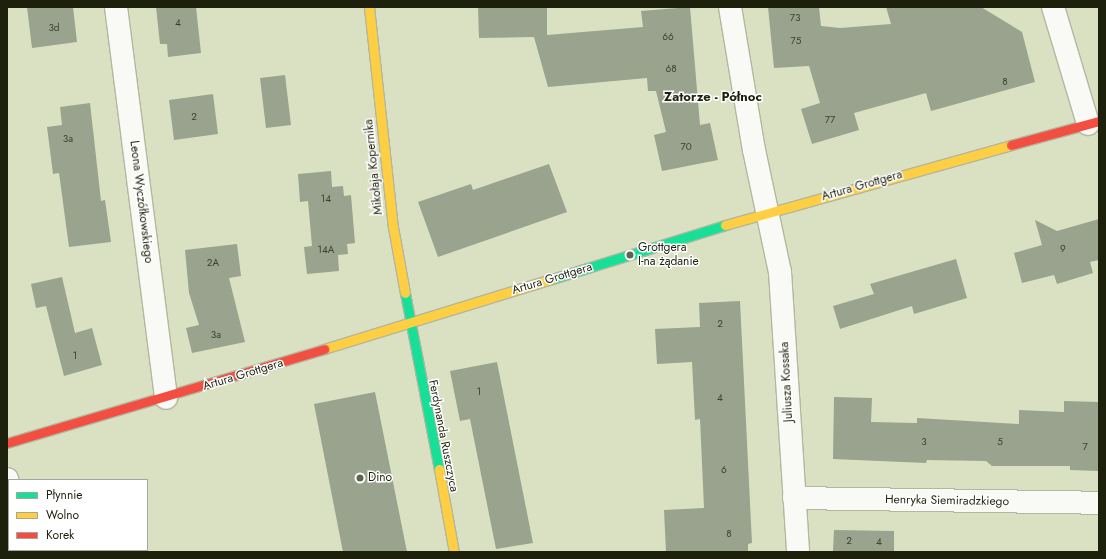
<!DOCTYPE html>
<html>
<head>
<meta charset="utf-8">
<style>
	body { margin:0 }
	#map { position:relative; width:1106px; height:559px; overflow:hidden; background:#dae1c2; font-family:Jost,sans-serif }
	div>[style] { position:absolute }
	.green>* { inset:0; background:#d0dda6 }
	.building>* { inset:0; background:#99a38d }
	.roads { filter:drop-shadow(1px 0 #b2b79f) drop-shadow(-1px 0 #b2b79f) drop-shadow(0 1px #b2b79f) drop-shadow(0 -1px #b2b79f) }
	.street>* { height:22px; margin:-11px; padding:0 11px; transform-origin:11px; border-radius:11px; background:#f9faf6 }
	.fast>* { height:9px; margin:-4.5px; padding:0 4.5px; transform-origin:4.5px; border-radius:4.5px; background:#16e098 }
	.slow>* { height:9px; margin:-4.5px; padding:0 4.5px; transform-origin:4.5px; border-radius:4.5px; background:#ffcf43 }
	.jam>* { height:9px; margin:-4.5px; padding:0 4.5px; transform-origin:4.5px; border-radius:4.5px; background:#f24e42 }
	.dots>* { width:11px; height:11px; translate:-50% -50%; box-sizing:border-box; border:2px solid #fff; border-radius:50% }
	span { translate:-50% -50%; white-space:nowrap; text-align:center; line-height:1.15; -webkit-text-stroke:3px #fff; paint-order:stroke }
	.number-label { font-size:10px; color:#3c422c }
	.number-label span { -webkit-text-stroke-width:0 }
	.street-label { font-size:12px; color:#1d210c }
	.poi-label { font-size:12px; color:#1d210c }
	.left { translate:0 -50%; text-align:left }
	.neighbourhood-label { font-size:13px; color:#1d210c; font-weight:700 }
	.frame { position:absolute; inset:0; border:8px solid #1d210c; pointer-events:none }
	.legend { position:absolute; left:8px; top:479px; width:140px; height:72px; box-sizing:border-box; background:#fff; border:1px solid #a5a69e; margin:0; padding:5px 7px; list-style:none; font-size:12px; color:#1d210c }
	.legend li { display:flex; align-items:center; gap:8px; height:20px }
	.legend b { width:20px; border:1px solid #a5a69e }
</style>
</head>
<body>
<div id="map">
	<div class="green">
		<div style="clip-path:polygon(7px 479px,9px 550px,27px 552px,7px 552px)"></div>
	</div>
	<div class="building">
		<div style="clip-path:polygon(27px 7px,73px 7px,77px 42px,32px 48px)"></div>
		<div style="clip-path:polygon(156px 7px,196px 7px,201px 53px,168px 57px,167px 44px,160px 44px)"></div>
		<div style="clip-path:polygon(478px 7px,547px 7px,547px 35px,643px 27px,641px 11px,690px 7px,700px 125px,710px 123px,718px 160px,662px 171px,654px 135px,666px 132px,656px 91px,648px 91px,647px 78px,548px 87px,534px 37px,479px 38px)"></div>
		<div style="clip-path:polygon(768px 7px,819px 7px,821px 26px,840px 28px,891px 24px,886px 7px,981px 7px,1022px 32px,1035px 82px,931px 111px,926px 93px,854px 113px,859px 130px,812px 144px,801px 109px,820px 103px,809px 66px,774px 68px)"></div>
		<div style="clip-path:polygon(285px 75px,291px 125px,266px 128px,260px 78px)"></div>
		<div style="clip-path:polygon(213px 94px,218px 134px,174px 140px,169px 100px)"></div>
		<div style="clip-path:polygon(90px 103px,101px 201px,105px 200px,111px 242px,69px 247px,59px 173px,53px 174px,47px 127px,62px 125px,60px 107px)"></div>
		<div style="clip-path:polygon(549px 164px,567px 212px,438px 257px,418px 202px,471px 184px,473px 190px)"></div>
		<div style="clip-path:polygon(331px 171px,332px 187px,343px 186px,344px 196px,351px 195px,355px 243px,347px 244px,348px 254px,338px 255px,339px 271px,307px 274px,304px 247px,312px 246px,310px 223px,308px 201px,300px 202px,298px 174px)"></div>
		<div style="clip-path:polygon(1099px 219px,1099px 260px,1090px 262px,1093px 273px,1057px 284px,1054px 275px,1022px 283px,1014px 253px,1042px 245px,1035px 220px,1057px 231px)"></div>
		<div style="clip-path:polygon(237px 244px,241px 276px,229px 278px,245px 342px,192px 353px,186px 328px,199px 325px,189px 293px,185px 250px)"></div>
		<div style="clip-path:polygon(956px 259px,967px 298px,914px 314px,912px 306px,840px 329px,833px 306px,874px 294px,870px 284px)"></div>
		<div style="clip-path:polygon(62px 277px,75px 333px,92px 328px,102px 365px,64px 376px,46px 306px,36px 308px,31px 284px)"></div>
		<div style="clip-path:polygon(740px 301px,752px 543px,748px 544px,748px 552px,666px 552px,664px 510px,704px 508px,700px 419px,695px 420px,692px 362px,657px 364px,655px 329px,700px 327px,699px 303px)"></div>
		<div style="clip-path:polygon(497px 362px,533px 543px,496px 549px,470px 419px,460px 421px,450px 371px)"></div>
		<div style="clip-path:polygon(375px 392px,407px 552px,343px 552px,314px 404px)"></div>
		<div style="clip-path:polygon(834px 397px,872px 398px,871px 422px,917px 423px,917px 418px,1019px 424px,1019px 410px,1064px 412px,1064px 401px,1099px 402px,1099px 471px,1070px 470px,1070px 466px,992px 466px,986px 461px,927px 460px,926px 463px,833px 459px)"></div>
		<div style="clip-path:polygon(834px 530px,894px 531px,894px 552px,833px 552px)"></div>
	</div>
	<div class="roads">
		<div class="street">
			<div style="left:116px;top:7px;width:394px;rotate:82.7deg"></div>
			<div style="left:730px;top:7px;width:145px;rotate:80.5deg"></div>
			<div style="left:754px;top:150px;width:125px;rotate:78deg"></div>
			<div style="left:780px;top:272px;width:281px;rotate:86.3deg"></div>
			<div style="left:1053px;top:7px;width:122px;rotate:73.3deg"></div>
			<div style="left:7px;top:479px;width:8px;rotate:76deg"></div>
			<div style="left:794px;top:498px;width:305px;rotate:0.9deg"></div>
			<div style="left:27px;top:550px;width:2px;rotate:90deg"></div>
		</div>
		<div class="fast">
			<div style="left:552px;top:279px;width:181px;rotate:-17.3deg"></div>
			<div style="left:405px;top:293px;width:179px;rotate:79.1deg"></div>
		</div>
		<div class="slow">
			<div style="left:369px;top:7px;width:221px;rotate:83.8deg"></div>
			<div style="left:393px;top:227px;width:67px;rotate:79.7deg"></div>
			<div style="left:725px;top:225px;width:297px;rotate:-15.6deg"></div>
			<div style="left:324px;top:349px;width:239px;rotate:-17.1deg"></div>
			<div style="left:439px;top:469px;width:84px;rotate:79.8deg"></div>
		</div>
		<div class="jam">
			<div style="left:1011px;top:145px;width:91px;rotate:-15.3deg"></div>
			<div style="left:7px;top:443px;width:331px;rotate:-16.5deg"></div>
		</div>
	</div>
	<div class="dots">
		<div style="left:630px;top:255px;background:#5f644c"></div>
		<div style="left:360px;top:478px;background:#5f644c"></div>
	</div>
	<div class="number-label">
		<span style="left:795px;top:18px">73</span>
		<span style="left:178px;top:23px">4</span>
		<span style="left:54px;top:28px">3d</span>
		<span style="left:668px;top:37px">66</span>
		<span style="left:796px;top:41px">75</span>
		<span style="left:671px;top:69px">68</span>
		<span style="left:1005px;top:82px">8</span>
		<span style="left:194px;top:117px">2</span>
		<span style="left:830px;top:120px">77</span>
		<span style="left:68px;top:139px">3a</span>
		<span style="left:686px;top:147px">70</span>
		<span style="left:326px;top:199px">14</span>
		<span style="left:1063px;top:249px">9</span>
		<span style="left:326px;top:250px">14A</span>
		<span style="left:213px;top:263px">2A</span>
		<span style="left:720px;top:324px">2</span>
		<span style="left:216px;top:335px">3a</span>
		<span style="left:75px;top:356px">1</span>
		<span style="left:479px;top:392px">1</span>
		<span style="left:720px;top:398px">4</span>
		<span style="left:924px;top:442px">3</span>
		<span style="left:1000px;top:442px">5</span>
		<span style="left:1085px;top:447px">7</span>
		<span style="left:724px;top:470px">6</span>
		<span style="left:729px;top:534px">8</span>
		<span style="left:849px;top:541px">2</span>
		<span style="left:879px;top:542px">4</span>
	</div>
	<div class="street-label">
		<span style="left:374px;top:167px;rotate:-96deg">Mikołaja Kopernika</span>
		<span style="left:862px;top:186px;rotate:-16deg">Artura Grottgera</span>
		<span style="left:141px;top:202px;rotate:83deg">Leona Wyczółkowskiego</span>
		<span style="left:552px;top:279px;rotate:-17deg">Artura Grottgera</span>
		<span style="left:243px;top:375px;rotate:-17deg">Artura Grottgera</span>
		<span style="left:787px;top:382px;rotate:-93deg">Juliusza Kossaka</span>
		<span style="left:443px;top:436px;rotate:79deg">Ferdynanda Ruszczyca</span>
		<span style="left:947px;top:501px;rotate:1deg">Henryka Siemiradzkiego</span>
	</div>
	<div class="poi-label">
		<span class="left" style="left:638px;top:255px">Grottgera<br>I-na żądanie</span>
		<span class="left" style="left:368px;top:478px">Dino</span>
	</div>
	<div class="neighbourhood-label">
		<span style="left:713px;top:97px">Zatorze - Północ</span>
	</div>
	<div class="frame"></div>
	<ul class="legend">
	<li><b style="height:5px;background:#16e098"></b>Płynnie</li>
	<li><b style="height:5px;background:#ffcf43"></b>Wolno</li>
	<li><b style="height:5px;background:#f24e42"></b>Korek</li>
	</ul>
</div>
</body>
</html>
